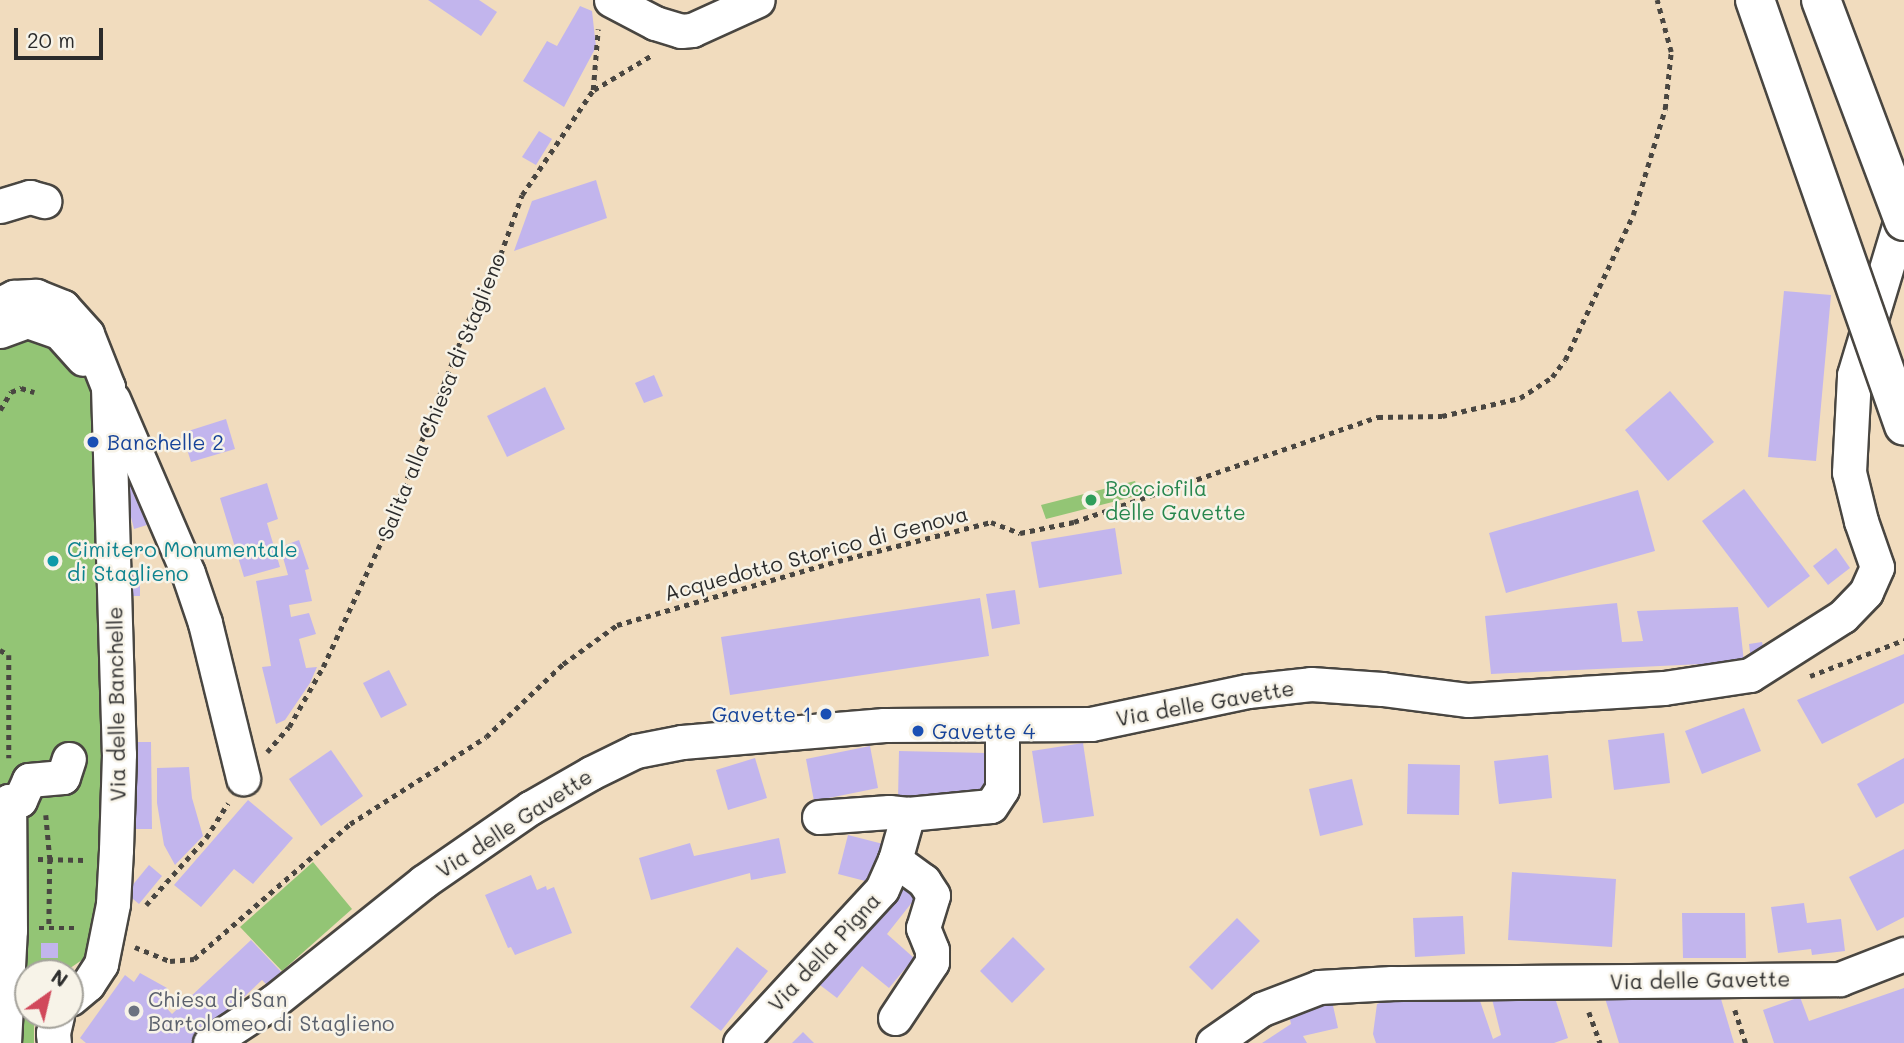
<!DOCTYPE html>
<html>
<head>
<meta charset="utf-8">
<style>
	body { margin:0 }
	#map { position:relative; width:1904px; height:1043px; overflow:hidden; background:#f1dcbe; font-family:Mali,sans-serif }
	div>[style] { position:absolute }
	.green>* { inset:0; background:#93c575 }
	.building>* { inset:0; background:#c2b5ed }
	.path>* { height:4.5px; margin-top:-2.25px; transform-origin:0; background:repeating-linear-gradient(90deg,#494641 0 5px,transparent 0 10px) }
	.roads { filter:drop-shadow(2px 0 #494641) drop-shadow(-2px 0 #494641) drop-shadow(0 2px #494641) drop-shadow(0 -2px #494641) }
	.minor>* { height:33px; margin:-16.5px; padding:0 16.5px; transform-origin:16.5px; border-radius:16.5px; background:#fff }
	.bridges { filter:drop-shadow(2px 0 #494641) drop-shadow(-2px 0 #494641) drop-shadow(0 2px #494641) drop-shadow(0 -2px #494641) }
	.highway-bridge>* { height:38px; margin:-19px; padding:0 19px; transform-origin:19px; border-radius:19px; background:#fff }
	.dots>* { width:19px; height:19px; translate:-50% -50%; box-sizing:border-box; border:4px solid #f7f3e8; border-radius:50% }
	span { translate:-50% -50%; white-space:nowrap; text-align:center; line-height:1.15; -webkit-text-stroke:5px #f7f3e8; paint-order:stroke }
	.street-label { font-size:21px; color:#2b2b2b }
	.transit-label { font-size:21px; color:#164399 }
	.left { translate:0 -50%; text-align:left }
	.right { translate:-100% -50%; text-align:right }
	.leisure-label { font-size:21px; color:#27864d }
	.culture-label { font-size:21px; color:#0d838f }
	.worship-label { font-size:21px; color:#5b616d }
	.north { position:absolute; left:14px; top:959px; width:70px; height:70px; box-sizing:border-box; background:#f7f3e8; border:2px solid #a5a39c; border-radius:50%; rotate:34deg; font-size:19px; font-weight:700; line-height:28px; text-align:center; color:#2b2b2b }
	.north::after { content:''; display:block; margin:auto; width:24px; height:32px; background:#d1495b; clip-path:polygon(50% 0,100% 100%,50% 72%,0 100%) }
	.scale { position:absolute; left:14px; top:28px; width:89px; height:32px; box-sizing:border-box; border:4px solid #2b2b2b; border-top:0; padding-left:9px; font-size:21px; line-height:24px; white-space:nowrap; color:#2b2b2b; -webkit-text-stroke:5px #f7f3e8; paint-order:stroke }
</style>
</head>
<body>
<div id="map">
	<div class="green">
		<div style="clip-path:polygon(23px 334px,61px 352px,93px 384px,109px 701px,95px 951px,63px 973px,28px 973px,28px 1015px,34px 1015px,34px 1043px,0 1043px,0 348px)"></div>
		<div style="clip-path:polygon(1135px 481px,1140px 495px,1046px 519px,1041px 505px)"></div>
		<div style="clip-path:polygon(313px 862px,352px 909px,282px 971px,240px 927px)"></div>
	</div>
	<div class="building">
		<div style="clip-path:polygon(428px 0,479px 0,497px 12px,481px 36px)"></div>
		<div style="clip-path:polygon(580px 6px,592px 11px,596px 47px,564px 107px,523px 81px,547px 41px,557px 46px)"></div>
		<div style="clip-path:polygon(539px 131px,552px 139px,536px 165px,522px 157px)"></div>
		<div style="clip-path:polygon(596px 180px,607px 218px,514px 251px,532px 201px)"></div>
		<div style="clip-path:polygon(1784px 291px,1831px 295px,1816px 461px,1768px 457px)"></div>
		<div style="clip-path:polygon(654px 375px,663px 396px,644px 403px,635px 383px)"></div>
		<div style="clip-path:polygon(545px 387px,565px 429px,507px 457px,487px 416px)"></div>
		<div style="clip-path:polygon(1670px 391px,1714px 442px,1668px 481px,1625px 430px)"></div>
		<div style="clip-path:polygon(226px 419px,235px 449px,191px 462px,182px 433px)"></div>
		<div style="clip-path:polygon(134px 454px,160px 521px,134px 529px,116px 458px)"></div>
		<div style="clip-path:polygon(267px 483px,278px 519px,267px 523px,280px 567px,244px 577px,220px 498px)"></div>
		<div style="clip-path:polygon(1744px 489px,1810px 576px,1768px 608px,1702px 521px)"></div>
		<div style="clip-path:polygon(1638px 490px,1655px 551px,1506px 593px,1489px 533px)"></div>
		<div style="clip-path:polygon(1115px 528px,1122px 574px,1039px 588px,1031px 542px)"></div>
		<div style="clip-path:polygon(299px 540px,309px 569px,305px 570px,312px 601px,289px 605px,291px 617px,309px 613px,316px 634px,299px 639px,306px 668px,317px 667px,310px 683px,285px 720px,276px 724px,262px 667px,271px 666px,256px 581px,288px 575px,280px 547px)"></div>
		<div style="clip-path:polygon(1836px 548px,1850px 568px,1828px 585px,1813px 566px)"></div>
		<div style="clip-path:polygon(140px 575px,140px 596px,121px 596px,120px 576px)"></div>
		<div style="clip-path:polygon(1015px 590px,1020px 624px,992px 629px,986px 594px)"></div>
		<div style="clip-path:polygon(980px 598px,989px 656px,730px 695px,721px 637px)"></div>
		<div style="clip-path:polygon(1617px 603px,1622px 642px,1643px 641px,1637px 611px,1738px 607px,1744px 662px,1491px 674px,1485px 616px)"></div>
		<div style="clip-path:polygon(1762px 642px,1766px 658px,1751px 660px,1749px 644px)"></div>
		<div style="clip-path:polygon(1904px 654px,1904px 703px,1822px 744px,1797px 700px)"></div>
		<div style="clip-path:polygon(389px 670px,407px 705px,381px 718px,363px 683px)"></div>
		<div style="clip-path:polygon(1744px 708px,1761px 751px,1702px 774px,1685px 731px)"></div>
		<div style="clip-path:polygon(1664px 733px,1670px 783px,1614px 790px,1608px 740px)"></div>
		<div style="clip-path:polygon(131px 742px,151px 742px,152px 829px,131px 829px)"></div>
		<div style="clip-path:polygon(1083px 743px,1094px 816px,1043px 823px,1032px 751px)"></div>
		<div style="clip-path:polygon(870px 746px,878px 788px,814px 801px,806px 759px)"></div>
		<div style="clip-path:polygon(331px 750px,363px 796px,321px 826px,289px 779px)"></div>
		<div style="clip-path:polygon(899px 751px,986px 753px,985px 801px,898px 799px)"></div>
		<div style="clip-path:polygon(1548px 755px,1552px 798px,1499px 804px,1494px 761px)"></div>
		<div style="clip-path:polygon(755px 758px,767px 798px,728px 810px,716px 770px)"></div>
		<div style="clip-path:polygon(1904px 758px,1904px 803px,1876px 818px,1857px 784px)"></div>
		<div style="clip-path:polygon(1408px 764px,1460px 765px,1459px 815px,1407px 814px)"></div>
		<div style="clip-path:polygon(189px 767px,192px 798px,203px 836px,175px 865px,164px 845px,157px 803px,157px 768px)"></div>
		<div style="clip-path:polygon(1352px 779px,1363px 825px,1320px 836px,1309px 789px)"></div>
		<div style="clip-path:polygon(248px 800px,293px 838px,253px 884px,234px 869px,201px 907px,174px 885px)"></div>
		<div style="clip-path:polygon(848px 835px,887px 845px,877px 884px,838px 874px)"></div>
		<div style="clip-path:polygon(779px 838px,786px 873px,751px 880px,750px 873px,651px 900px,639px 858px,690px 843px,694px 856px)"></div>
		<div style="clip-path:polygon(1904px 849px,1904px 917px,1877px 931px,1849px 877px)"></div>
		<div style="clip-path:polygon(149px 865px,162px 876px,139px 904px,126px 893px)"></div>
		<div style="clip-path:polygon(1512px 872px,1616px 879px,1612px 947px,1508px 940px)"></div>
		<div style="clip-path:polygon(900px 874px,921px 891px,887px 934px,914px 958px,889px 988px,862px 966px,837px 998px,816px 982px)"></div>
		<div style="clip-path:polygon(531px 875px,537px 890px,546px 886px,547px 890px,554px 887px,572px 933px,515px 955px,511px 947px,508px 948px,485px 895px)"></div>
		<div style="clip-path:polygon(1804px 903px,1807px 923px,1841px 919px,1845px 951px,1812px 955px,1811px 949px,1778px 953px,1771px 907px)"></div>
		<div style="clip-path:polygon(1682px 913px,1745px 913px,1746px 958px,1683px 958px)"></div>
		<div style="clip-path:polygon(1463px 916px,1465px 954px,1415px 957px,1413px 918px)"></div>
		<div style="clip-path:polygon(1237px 918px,1260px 941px,1212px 990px,1189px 967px)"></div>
		<div style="clip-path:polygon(1013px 937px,1045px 969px,1012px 1003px,980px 971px)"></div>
		<div style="clip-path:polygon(251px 940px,285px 976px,271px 989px,262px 980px,195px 1043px,86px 1043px,80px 1038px,125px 975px,134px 982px,140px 973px,167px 988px,160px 1001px,172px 1014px)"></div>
		<div style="clip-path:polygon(41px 943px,58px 943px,58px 958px,41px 958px)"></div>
		<div style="clip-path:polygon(737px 947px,768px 971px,721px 1031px,690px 1007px)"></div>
		<div style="clip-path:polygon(1904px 988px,1904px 1043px,1774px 1043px,1763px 1010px,1800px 997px,1809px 1021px)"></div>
		<div style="clip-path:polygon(1330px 992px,1338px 1028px,1303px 1036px,1307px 1043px,1262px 1043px,1291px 1024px,1286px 1001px)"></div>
		<div style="clip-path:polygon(1402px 995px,1478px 995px,1493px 1039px,1501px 1035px,1491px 995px,1554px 995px,1568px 1038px,1554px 1043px,1376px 1043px,1373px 1034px,1377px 1004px)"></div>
		<div style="clip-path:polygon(1604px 995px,1721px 999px,1734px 1043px,1619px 1043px)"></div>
		<div style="clip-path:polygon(803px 1032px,814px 1043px,792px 1043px)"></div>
	</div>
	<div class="path">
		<div style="left:594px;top:90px;width:68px;rotate:-31.1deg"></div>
		<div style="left:0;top:410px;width:21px;rotate:-59deg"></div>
		<div style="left:11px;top:392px;width:11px;rotate:-22deg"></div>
		<div style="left:21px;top:388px;width:14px;rotate:17deg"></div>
		<div style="left:0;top:650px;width:10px;rotate:29deg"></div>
		<div style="left:9px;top:655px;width:103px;rotate:90deg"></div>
		<div style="left:1810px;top:676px;width:101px;rotate:-21deg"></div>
		<div style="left:267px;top:752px;width:33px;rotate:-49deg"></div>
		<div style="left:289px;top:727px;width:69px;rotate:-60.5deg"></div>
		<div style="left:323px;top:667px;width:157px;rotate:-65.1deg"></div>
		<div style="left:389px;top:525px;width:219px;rotate:-68.8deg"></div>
		<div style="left:468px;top:321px;width:64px;rotate:-63deg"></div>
		<div style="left:497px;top:264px;width:73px;rotate:-70.1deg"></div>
		<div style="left:522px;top:195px;width:127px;rotate:-55.9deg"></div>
		<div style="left:593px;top:90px;width:61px;rotate:-85.3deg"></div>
		<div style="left:46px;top:815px;width:44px;rotate:84.8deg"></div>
		<div style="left:50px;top:859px;width:69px;rotate:90.8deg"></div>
		<div style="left:38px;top:859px;width:47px;rotate:1.2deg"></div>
		<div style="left:146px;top:905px;width:90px;rotate:-48.2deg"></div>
		<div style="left:206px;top:838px;width:41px;rotate:-57.8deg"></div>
		<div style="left:39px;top:928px;width:40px"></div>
		<div style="left:135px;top:947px;width:38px;rotate:22deg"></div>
		<div style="left:170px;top:961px;width:24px;rotate:-5deg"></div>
		<div style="left:194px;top:959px;width:206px;rotate:-40.9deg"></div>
		<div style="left:350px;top:824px;width:161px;rotate:-32.6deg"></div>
		<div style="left:486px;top:737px;width:106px;rotate:-43.5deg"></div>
		<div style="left:563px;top:664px;width:67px;rotate:-35.8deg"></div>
		<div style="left:617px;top:625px;width:230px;rotate:-16.2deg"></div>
		<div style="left:838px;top:561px;width:158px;rotate:-14.3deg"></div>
		<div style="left:991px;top:522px;width:31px;rotate:21deg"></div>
		<div style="left:1020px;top:533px;width:55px;rotate:-11.5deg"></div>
		<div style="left:1074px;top:522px;width:322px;rotate:-19.1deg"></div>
		<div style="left:1378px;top:417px;width:64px;rotate:-0.9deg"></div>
		<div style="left:1442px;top:416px;width:80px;rotate:-13deg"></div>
		<div style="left:1520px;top:398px;width:38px;rotate:-33deg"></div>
		<div style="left:1552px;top:377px;width:21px;rotate:-53deg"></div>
		<div style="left:1565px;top:360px;width:160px;rotate:-64.9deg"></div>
		<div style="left:1633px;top:215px;width:111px;rotate:-73.2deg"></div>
		<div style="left:1665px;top:109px;width:57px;rotate:-84deg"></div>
		<div style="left:1671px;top:52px;width:54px;rotate:-105.1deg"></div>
		<div style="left:1735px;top:1010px;width:35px;rotate:72deg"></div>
		<div style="left:1589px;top:1012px;width:33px;rotate:70deg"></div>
	</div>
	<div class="roads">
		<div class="minor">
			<div style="left:611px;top:0;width:50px;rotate:27.6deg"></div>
			<div style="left:655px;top:23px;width:27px;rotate:17deg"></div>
			<div style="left:681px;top:31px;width:11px;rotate:-5deg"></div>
			<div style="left:692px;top:30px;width:72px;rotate:-24.4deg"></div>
			<div style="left:0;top:206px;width:31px;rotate:-17deg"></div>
			<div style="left:30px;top:197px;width:15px;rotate:16deg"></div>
			<div style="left:0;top:304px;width:16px;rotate:-27deg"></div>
			<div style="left:14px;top:297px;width:22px;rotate:-3deg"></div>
			<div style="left:36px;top:296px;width:29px;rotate:22deg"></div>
			<div style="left:63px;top:307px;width:36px;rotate:48deg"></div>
			<div style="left:87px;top:334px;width:57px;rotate:68.4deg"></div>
			<div style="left:108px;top:387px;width:367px;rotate:88.3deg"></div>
			<div style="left:119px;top:754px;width:96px;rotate:91.8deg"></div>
			<div style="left:116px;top:850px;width:54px;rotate:93.2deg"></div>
			<div style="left:113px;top:904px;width:61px;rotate:101.3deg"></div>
			<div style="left:101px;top:964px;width:24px;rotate:123deg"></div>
			<div style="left:88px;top:984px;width:23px;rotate:140deg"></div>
			<div style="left:0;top:331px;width:29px;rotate:-20deg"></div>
			<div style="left:27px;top:321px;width:34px;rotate:19deg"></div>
			<div style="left:59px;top:332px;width:36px;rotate:48deg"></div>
			<div style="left:113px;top:399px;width:189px;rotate:66.7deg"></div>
			<div style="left:188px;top:573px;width:53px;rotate:71.2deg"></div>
			<div style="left:205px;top:623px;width:160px;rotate:76.2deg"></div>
			<div style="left:819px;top:817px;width:70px;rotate:-4.1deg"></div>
			<div style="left:889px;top:812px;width:19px;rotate:6deg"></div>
			<div style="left:908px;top:814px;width:83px;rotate:-5.5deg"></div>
			<div style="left:991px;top:806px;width:20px;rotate:-57deg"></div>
			<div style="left:1002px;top:789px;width:64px;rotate:-90deg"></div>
			<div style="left:895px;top:1018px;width:67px;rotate:-56.5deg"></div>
			<div style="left:932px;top:962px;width:12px;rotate:-90deg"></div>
			<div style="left:932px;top:950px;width:24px;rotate:-112deg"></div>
			<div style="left:923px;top:928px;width:34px;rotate:-73deg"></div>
			<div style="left:933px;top:895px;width:17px;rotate:-123deg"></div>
			<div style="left:924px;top:881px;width:36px;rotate:-144deg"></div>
			<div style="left:4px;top:1043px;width:113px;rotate:-87deg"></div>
			<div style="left:10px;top:930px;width:129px;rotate:-90.4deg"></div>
			<div style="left:9px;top:801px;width:11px;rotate:-5deg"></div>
			<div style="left:20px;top:800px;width:22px;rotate:-66deg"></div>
			<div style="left:29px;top:780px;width:34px;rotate:-5deg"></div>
			<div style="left:63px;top:777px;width:19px;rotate:-72deg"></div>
			<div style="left:54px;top:1043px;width:10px;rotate:-96deg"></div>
			<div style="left:53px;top:1033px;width:18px;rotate:-77deg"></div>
			<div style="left:210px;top:1043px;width:77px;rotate:-33.3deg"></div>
			<div style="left:274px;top:1001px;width:191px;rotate:-38.6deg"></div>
			<div style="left:423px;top:882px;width:130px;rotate:-34.7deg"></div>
			<div style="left:530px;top:808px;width:70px;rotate:-29.8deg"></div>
			<div style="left:591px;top:773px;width:50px;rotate:-26.1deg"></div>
			<div style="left:636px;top:751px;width:47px;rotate:-11.1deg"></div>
			<div style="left:682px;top:742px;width:203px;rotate:-4.8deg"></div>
			<div style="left:884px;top:725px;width:207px;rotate:-0.3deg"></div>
			<div style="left:1091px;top:724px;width:160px;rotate:-11.9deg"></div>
			<div style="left:1248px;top:691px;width:63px;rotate:-6.3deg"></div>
			<div style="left:1311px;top:684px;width:71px;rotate:4deg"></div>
			<div style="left:1382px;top:689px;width:87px;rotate:7.3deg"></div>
			<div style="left:1468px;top:700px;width:196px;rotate:-3.5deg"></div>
			<div style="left:1664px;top:688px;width:87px;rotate:-8.6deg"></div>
			<div style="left:1750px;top:675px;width:110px;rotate:-32.4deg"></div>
			<div style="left:1843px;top:616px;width:33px;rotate:-46deg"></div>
			<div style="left:1866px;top:592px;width:27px;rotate:-66deg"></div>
			<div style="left:1877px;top:567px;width:49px;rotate:-109.2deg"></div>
			<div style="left:1861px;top:521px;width:50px;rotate:-103.8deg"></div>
			<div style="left:1849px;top:472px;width:97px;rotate:-87deg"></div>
			<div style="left:1854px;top:375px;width:173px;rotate:-73.2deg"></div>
			<div style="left:740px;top:1043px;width:209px;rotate:-47.3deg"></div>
			<div style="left:882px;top:889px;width:32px;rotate:-66deg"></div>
			<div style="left:895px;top:860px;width:48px;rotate:-74.2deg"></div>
			<div style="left:1213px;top:1043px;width:60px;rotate:-34.8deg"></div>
			<div style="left:1262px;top:1009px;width:61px;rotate:-21.1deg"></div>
			<div style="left:1319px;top:987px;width:73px;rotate:-3.1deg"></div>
			<div style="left:1392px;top:983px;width:448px;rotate:-0.5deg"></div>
			<div style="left:1840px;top:979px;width:69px;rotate:-21.3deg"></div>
		</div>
	</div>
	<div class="bridges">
		<div class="highway-bridge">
			<div style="left:1755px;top:0;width:451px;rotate:70.7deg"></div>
			<div style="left:1821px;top:0;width:236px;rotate:69.4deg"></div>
		</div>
	</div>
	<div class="dots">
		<div style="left:93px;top:442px;background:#1a4fb4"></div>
		<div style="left:1091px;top:500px;background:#2e9e5b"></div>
		<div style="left:53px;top:561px;background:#0f9aa8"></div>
		<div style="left:826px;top:714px;background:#1a4fb4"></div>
		<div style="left:918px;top:731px;background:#1a4fb4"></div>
		<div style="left:134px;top:1011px;background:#6b7280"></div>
	</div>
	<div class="street-label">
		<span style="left:441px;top:396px;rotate:-68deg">Salita alla Chiesa di Staglieno</span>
		<span style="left:816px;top:553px;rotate:-15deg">Acquedotto Storico di Genova</span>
		<span style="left:1205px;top:703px;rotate:-10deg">Via delle Gavette</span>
		<span style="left:116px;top:704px;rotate:-91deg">Via delle Banchelle</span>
		<span style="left:514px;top:823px;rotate:-33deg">Via delle Gavette</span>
		<span style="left:824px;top:952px;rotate:-47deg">Via della Pigna</span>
		<span style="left:1700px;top:980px;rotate:-1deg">Via delle Gavette</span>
	</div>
	<div class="transit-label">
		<span class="left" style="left:107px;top:442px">Banchelle 2</span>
		<span class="right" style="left:812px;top:714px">Gavette 1</span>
		<span class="left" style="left:932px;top:731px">Gavette 4</span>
	</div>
	<div class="leisure-label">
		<span class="left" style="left:1105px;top:500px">Bocciofila<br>delle Gavette</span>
	</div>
	<div class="culture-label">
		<span class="left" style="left:67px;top:561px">Cimitero Monumentale<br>di Staglieno</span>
	</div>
	<div class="worship-label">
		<span class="left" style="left:148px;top:1011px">Chiesa di San<br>Bartolomeo di Staglieno</span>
	</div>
	<div class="north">N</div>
	<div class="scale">20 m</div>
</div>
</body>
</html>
